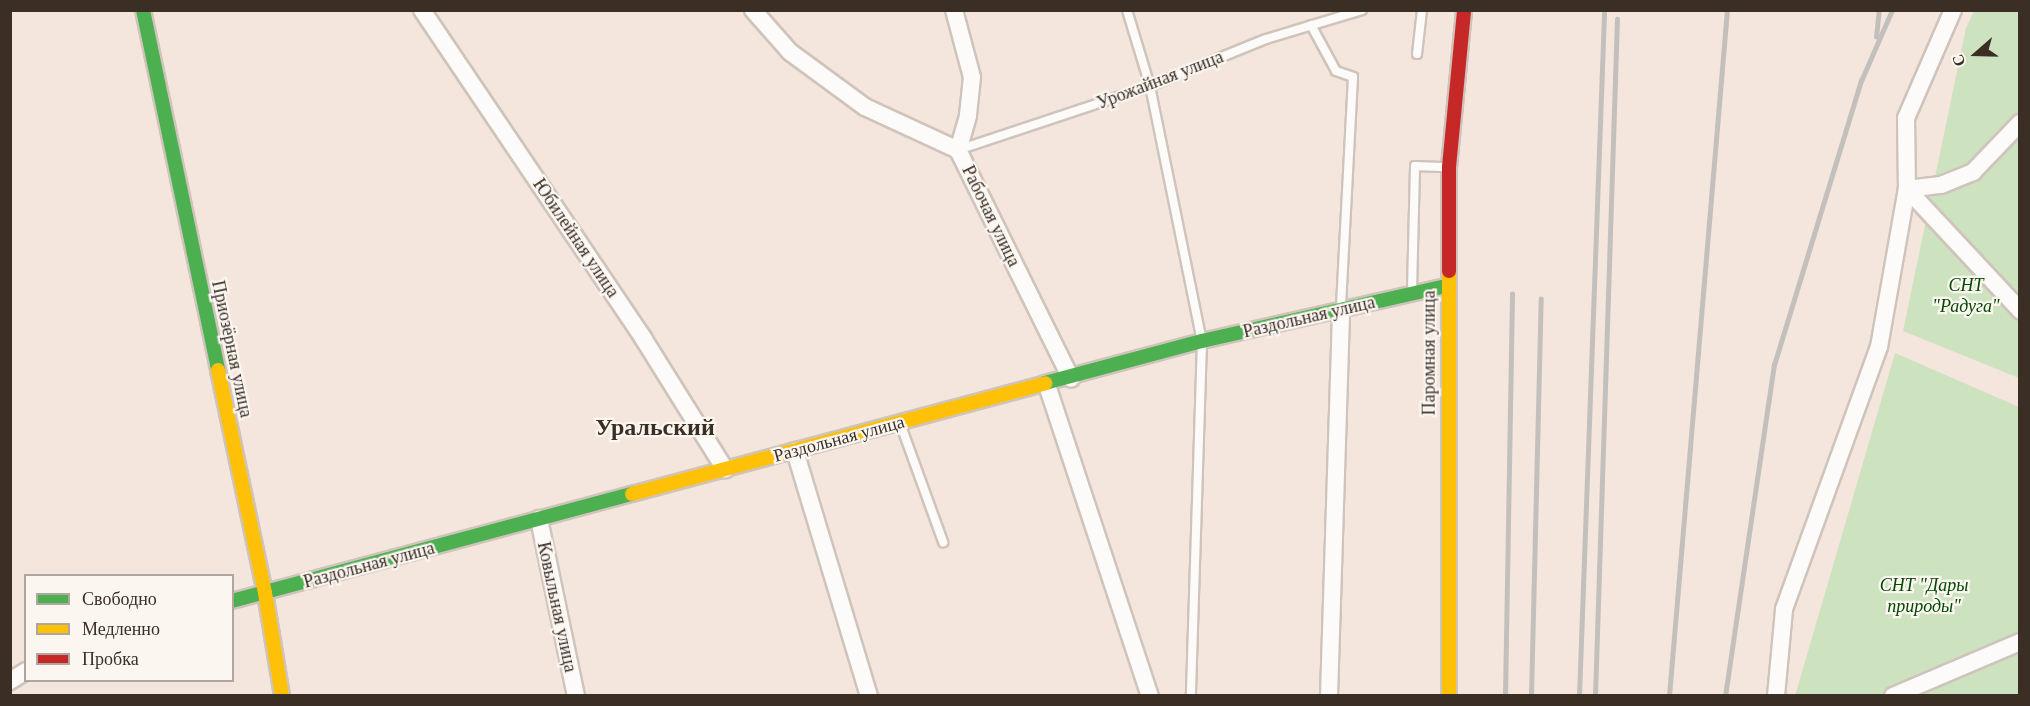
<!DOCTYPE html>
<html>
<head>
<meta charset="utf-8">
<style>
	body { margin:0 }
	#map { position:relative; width:2030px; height:706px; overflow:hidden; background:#f4e6dc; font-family:Georgia,serif }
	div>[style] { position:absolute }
	.green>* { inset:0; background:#cde2bf }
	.roads { filter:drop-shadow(2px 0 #cfc4bb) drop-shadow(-2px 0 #cfc4bb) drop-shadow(0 2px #cfc4bb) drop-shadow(0 -2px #cfc4bb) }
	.lane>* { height:8px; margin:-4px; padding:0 4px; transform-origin:4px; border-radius:4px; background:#fdfbfa }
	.street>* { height:16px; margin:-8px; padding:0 8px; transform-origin:8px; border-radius:8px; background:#fdfbfa }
	.fast>* { height:14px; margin:-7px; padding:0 7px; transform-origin:7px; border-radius:7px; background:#4caf50 }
	.slow>* { height:14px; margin:-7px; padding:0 7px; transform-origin:7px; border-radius:7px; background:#ffc107 }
	.jam>* { height:14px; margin:-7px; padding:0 7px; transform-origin:7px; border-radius:7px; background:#c62828 }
	.rail>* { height:4.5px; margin:-2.25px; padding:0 2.25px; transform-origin:2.25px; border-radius:2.25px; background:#c3bfbc }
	span { translate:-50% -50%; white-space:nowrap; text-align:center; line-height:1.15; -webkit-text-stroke:4.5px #fcf6f1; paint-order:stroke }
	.street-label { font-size:18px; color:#3a2e25 }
	.park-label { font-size:18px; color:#024a03; font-style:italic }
	.district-label { font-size:24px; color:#3a2e25; font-weight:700 }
	.frame { position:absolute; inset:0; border:12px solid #3a2e25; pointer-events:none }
	.legend { position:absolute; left:24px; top:574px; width:210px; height:108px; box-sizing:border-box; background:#fcf6f1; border:2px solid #aea69f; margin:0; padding:8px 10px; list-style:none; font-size:18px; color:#3a2e25 }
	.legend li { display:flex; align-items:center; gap:12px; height:30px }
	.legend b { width:30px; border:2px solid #aea69f }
	.north { position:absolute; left:1946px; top:24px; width:60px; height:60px; -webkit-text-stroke:4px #fcf6f1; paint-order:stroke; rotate:250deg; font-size:16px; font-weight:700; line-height:24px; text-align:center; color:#3a2e25 }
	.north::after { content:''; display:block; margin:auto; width:21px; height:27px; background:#3a2e25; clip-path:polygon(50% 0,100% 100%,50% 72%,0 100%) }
</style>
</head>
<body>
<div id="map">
	<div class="green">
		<div style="clip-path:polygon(1974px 11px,2019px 11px,2019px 378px,1903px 331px,1966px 28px)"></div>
		<div style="clip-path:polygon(1895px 353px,2019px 407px,2019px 695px,1795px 696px)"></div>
	</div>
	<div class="roads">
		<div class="lane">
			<div style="left:1127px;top:10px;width:79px;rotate:73.2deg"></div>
			<div style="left:1150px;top:86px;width:260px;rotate:78.5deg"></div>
			<div style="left:1202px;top:341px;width:355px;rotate:91.8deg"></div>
			<div style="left:1311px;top:25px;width:52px;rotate:61.5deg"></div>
			<div style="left:1336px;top:71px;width:18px;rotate:19deg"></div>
			<div style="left:1353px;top:77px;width:230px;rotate:93deg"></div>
			<div style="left:1417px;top:54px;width:44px;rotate:-83.5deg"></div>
			<div style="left:958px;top:150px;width:202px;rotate:-18.4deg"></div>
			<div style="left:1150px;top:86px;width:125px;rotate:-22.1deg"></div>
			<div style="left:1266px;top:39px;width:100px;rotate:-16.8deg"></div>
			<div style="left:1412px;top:290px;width:124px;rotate:-88.6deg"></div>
			<div style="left:1415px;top:166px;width:33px;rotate:2deg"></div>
			<div style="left:900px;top:423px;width:127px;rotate:70.1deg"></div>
		</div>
		<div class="street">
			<div style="left:422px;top:10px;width:396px;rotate:56deg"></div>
			<div style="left:643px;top:338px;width:155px;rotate:58deg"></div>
			<div style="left:753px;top:10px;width:56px;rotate:48.6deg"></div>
			<div style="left:790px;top:52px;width:93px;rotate:36.3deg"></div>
			<div style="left:865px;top:107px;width:102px;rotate:24.8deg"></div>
			<div style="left:954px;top:10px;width:69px;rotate:75deg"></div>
			<div style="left:972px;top:77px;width:39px;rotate:96deg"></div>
			<div style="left:968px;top:116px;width:35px;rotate:106deg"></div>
			<div style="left:958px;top:150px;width:255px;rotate:63.7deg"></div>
			<div style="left:1953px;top:10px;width:118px;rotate:113.5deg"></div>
			<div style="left:1906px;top:118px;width:71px;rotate:89.2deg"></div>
			<div style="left:1907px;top:189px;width:166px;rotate:47deg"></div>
			<div style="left:1047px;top:385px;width:328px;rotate:71.7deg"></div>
			<div style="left:795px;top:451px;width:256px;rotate:73.2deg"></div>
			<div style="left:539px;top:519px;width:181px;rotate:78.2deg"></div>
			<div style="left:10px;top:681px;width:19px;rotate:-32deg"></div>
			<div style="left:1329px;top:696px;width:386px;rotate:-88.2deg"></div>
			<div style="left:1776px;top:696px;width:87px;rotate:-84.7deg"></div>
			<div style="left:1784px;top:609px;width:279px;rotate:-70.1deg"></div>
			<div style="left:1879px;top:347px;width:160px;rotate:-80deg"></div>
			<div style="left:1907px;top:189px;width:34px;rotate:-7deg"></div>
			<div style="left:1941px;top:185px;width:35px;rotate:-22deg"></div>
			<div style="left:1973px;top:172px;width:68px;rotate:-46.2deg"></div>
			<div style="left:1893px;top:696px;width:138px;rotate:-23deg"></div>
		</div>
		<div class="fast">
			<div style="left:143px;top:10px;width:368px;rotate:78.2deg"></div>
			<div style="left:1045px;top:383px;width:163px;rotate:-15deg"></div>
			<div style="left:1202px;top:341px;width:251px;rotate:-12.7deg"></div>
			<div style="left:232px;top:601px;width:414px;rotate:-15deg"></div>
		</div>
		<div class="slow">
			<div style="left:1449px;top:271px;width:425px;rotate:90deg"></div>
			<div style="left:218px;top:370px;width:228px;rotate:78.1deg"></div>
			<div style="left:265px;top:593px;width:104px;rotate:80.6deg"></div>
			<div style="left:632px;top:494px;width:428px;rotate:-15deg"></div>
		</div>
		<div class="jam">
			<div style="left:1449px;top:271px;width:104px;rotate:-90deg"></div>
			<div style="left:1449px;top:167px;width:158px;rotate:-84.5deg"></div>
		</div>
	</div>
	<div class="rail">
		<div style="left:1876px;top:37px;width:27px;rotate:-84deg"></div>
		<div style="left:1505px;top:696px;width:402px;rotate:-89deg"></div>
		<div style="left:1531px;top:696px;width:397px;rotate:-88.6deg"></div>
		<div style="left:1579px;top:696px;width:683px;rotate:-87.9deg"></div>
		<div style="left:1595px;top:696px;width:677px;rotate:-88.14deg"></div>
		<div style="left:1669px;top:696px;width:688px;rotate:-85.17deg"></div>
		<div style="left:1725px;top:696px;width:335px;rotate:-81.6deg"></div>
		<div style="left:1774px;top:365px;width:297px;rotate:-73deg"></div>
		<div style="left:1861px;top:81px;width:77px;rotate:-66.4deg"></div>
	</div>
	<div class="street-label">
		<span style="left:1160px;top:80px;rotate:-21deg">Урожайная улица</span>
		<span style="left:991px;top:216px;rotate:64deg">Рабочая улица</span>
		<span style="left:576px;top:238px;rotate:56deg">Юбилейная улица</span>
		<span style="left:1309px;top:317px;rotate:-13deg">Раздольная улица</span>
		<span style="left:232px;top:349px;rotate:78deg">Приозёрная улица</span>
		<span style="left:1429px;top:353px;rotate:-90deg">Паромная улица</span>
		<span style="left:839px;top:439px;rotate:-15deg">Раздольная улица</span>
		<span style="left:369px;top:565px;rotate:-15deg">Раздольная улица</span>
		<span style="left:557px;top:607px;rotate:78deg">Ковыльная улица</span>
	</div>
	<div class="park-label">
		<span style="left:1966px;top:296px">СНТ<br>"Радуга"</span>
		<span style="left:1924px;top:596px">СНТ "Дары<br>природы"</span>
	</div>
	<div class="district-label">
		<span style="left:655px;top:428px">Уральский</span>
	</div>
	<div class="frame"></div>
	<ul class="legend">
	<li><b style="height:8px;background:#4caf50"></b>Свободно</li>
	<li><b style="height:8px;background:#ffc107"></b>Медленно</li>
	<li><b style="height:8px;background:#c62828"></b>Пробка</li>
	</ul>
	<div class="north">С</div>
</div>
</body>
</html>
